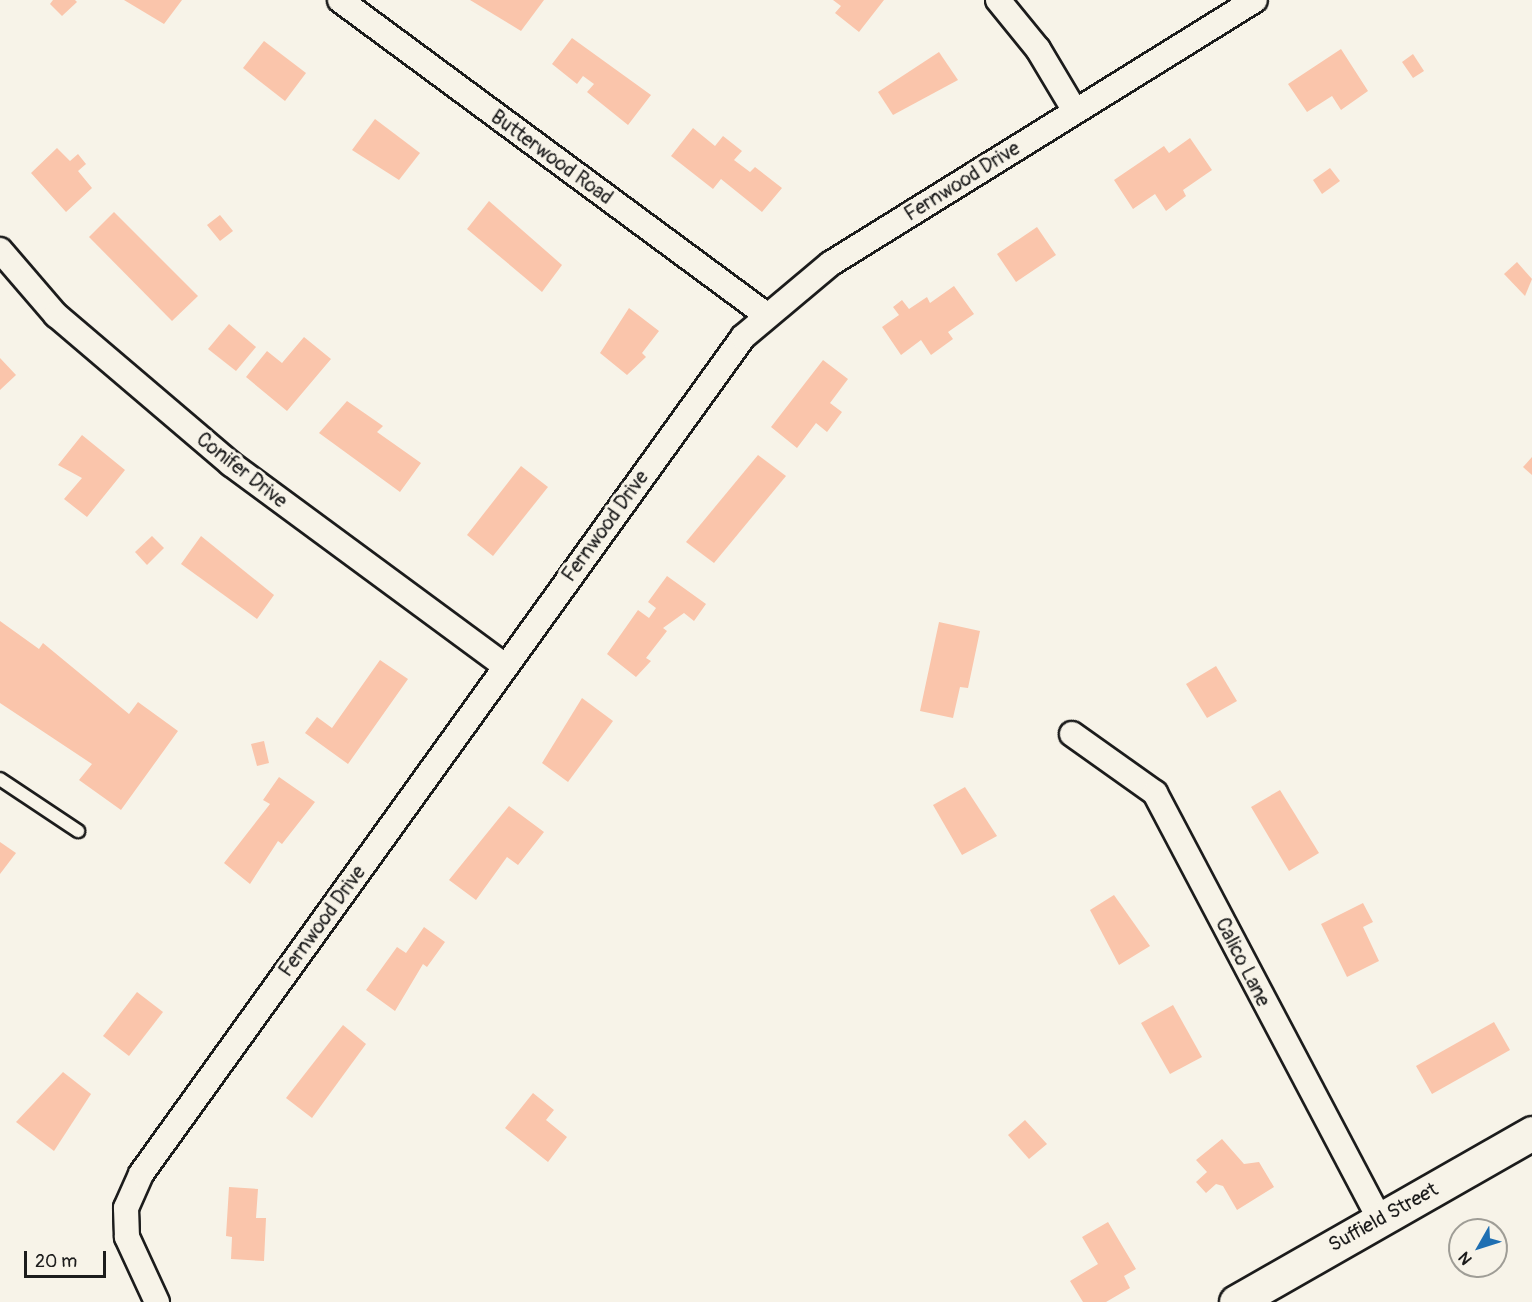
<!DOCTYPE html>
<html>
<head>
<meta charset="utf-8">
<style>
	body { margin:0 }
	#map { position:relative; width:1532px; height:1302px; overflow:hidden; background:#f7f3e8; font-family:Pangolin,sans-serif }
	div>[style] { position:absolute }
	.building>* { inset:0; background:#fac5ab }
	.roads { filter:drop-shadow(2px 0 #1c1c1c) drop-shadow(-2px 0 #1c1c1c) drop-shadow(0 2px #1c1c1c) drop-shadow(0 -2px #1c1c1c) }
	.service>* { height:12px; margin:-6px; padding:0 6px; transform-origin:6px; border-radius:6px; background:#f7f3e8 }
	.minor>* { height:24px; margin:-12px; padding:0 12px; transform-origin:12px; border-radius:12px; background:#f7f3e8 }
	.secondary>* { height:33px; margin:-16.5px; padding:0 16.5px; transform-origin:16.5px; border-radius:16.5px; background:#f7f3e8 }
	span { translate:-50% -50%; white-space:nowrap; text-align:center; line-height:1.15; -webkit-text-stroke:6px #f7f3e8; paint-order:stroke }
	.street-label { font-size:20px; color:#1c1c1c }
	.north { position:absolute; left:1448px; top:1218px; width:60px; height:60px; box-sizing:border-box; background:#f7f3e8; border:2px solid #9f9d96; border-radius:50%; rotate:231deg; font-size:16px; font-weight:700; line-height:24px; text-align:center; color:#1c1c1c }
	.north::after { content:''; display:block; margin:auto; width:21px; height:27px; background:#1f6fb2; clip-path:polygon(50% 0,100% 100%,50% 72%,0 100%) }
	.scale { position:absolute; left:24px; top:1251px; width:82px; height:27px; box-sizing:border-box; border:3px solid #1c1c1c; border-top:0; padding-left:8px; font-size:18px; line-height:21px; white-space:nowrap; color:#1c1c1c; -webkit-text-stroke:4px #f7f3e8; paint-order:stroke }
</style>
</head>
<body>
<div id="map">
	<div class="building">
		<div style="clip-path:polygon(53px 0,75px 0,77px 2px,62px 16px,50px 4px)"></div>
		<div style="clip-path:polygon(124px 0,182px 0,164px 24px)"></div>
		<div style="clip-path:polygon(470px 0,544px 0,521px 31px)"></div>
		<div style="clip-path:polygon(833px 0,884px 0,859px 32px,835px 13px,841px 6px)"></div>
		<div style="clip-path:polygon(572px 38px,651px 95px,628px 125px,587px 92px,594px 84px,583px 76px,577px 84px,552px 64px)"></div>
		<div style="clip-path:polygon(264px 41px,306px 73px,285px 101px,243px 68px)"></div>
		<div style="clip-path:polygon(1341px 49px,1368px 91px,1341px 110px,1332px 96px,1307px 112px,1288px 84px)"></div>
		<div style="clip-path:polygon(939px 52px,958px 80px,893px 115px,878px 92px)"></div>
		<div style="clip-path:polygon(1413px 54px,1424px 71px,1413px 78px,1402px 62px)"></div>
		<div style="clip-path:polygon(375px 119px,420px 153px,399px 180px,352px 150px)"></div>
		<div style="clip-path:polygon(693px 128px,715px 146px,723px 136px,742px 151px,734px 160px,750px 172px,755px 167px,782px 188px,762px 212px,721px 179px,713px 189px,671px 156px)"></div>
		<div style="clip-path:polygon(1190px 138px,1212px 170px,1183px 190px,1186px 196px,1166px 211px,1155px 194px,1133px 209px,1114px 180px,1164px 146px,1169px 153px)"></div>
		<div style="clip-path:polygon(57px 148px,70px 161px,78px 154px,86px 164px,78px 171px,92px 188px,66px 212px,31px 173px)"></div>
		<div style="clip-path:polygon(1330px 168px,1340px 181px,1322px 194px,1313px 180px)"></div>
		<div style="clip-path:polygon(489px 201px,562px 265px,542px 292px,467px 229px)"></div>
		<div style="clip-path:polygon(114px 212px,198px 296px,172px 321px,89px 237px)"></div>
		<div style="clip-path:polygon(220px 215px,233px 231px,220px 241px,207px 225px)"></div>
		<div style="clip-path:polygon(1037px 227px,1056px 255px,1016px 282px,997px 254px)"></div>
		<div style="clip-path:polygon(1517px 262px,1532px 279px,1525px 296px,1504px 274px)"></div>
		<div style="clip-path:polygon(954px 286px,974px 314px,948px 332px,953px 339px,931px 355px,921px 340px,901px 355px,882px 327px,899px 315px,893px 307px,902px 300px,909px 309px,927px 297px,930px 303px)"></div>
		<div style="clip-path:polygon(629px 308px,659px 331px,642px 353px,646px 357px,627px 375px,600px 353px)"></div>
		<div style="clip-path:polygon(229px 324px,256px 347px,236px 371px,208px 349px)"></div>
		<div style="clip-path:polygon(304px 337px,331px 359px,287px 411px,246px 377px,267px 351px,282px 363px)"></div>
		<div style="clip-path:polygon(0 358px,16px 375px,0 390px)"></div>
		<div style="clip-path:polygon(823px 360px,848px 379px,830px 403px,842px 412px,827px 432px,816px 423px,797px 448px,771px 427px)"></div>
		<div style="clip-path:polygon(347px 401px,383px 426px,377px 432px,421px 463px,400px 492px,319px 433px)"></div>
		<div style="clip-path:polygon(82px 435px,125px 470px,87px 517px,64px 499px,82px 478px,58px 465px)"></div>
		<div style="clip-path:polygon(758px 455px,786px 476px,714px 563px,686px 542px)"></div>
		<div style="clip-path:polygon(1532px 457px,1532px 475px,1523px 467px)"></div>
		<div style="clip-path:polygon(521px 466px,548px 487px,493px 556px,467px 535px)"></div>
		<div style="clip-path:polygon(152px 536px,164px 548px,147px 565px,135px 552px)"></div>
		<div style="clip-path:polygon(201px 536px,274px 595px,257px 619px,181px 564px)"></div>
		<div style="clip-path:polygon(667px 576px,706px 604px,694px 621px,684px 613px,663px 628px,667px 631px,646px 658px,651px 661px,636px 677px,607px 654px,638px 610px,649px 618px,656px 608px,648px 602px)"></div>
		<div style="clip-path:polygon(0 621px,39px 649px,43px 643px,129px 714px,138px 702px,178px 731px,121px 810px,79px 780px,92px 764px,0 703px)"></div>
		<div style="clip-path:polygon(939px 622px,980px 631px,968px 688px,960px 687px,953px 718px,920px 711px)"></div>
		<div style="clip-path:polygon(380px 660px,408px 679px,348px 764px,305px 733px,317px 717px,332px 728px)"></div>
		<div style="clip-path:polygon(1216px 666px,1237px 701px,1207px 718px,1186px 684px)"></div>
		<div style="clip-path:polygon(582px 698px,613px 721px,568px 782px,542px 763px)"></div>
		<div style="clip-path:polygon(264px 741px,269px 763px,257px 766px,251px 744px)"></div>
		<div style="clip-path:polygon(279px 777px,315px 802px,282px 844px,278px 841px,250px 884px,224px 863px,270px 804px,263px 800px)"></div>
		<div style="clip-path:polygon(965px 787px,997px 836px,962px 855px,933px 805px)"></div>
		<div style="clip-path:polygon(1280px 790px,1319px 853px,1289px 871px,1251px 807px)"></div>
		<div style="clip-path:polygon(509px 806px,544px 832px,518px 865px,507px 857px,476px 900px,449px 880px)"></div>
		<div style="clip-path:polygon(0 842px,16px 853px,0 874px)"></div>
		<div style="clip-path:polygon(1114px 895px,1150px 946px,1119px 965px,1090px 910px)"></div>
		<div style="clip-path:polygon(1363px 903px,1373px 922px,1363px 927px,1379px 961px,1347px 977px,1321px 924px)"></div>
		<div style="clip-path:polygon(424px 927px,445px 942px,427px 967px,423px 964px,395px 1011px,366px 990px,397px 947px,406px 953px)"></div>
		<div style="clip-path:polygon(137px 992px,163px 1012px,129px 1056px,103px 1036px)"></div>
		<div style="clip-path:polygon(1173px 1005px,1202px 1057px,1170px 1074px,1141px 1023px)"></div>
		<div style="clip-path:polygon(1494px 1022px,1510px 1050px,1432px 1094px,1416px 1066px)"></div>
		<div style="clip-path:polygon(343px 1025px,366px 1044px,312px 1118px,286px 1098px)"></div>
		<div style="clip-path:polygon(63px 1072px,91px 1094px,54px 1151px,16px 1122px)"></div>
		<div style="clip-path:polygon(533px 1093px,554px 1110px,546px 1120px,567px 1137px,548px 1162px,505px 1128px)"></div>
		<div style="clip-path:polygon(1025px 1120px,1047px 1144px,1029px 1159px,1008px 1135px)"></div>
		<div style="clip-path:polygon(1222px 1139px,1244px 1164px,1259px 1162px,1274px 1187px,1237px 1210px,1223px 1186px,1216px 1184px,1206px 1193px,1196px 1182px,1207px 1172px,1196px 1160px)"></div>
		<div style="clip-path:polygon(229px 1187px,258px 1189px,256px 1218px,266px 1218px,264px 1261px,231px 1259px,232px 1237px,226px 1236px)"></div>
		<div style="clip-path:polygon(1108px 1222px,1136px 1269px,1124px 1276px,1130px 1288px,1106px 1302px,1083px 1302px,1070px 1281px,1098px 1264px,1082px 1237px)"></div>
	</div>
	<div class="roads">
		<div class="service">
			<div style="left:0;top:779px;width:94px;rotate:33.7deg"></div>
		</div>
		<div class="minor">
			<div style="left:340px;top:0;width:528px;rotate:36.46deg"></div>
			<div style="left:998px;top:0;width:63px;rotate:50.8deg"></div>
			<div style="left:1038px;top:49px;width:72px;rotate:59.2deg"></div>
			<div style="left:0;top:250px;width:86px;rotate:49.3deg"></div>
			<div style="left:56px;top:315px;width:230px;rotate:40.4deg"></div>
			<div style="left:231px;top:464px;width:340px;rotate:36.4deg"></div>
			<div style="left:1072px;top:734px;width:102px;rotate:35.4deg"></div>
			<div style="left:1155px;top:793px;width:482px;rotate:62.2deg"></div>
			<div style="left:157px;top:1302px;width:72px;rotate:-114.8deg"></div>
			<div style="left:127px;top:1237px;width:29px;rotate:-92deg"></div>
			<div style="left:126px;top:1208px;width:37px;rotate:-66deg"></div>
			<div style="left:141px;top:1174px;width:1031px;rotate:-54.27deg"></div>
			<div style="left:743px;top:337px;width:114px;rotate:-40deg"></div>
			<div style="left:830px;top:264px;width:500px;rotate:-31.85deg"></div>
		</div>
		<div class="secondary">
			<div style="left:1236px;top:1302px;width:341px;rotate:-29.7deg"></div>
		</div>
	</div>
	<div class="street-label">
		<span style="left:552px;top:157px;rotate:36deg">Butterwood Road</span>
		<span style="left:962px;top:181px;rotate:-32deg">Fernwood Drive</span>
		<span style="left:242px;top:470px;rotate:38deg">Conifer Drive</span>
		<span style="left:605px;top:526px;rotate:-54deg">Fernwood Drive</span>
		<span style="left:322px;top:921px;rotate:-54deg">Fernwood Drive</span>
		<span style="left:1243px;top:962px;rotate:63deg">Calico Lane</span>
		<span style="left:1383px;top:1217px;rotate:-29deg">Suffield Street</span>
	</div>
	<div class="north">N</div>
	<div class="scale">20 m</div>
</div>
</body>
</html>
